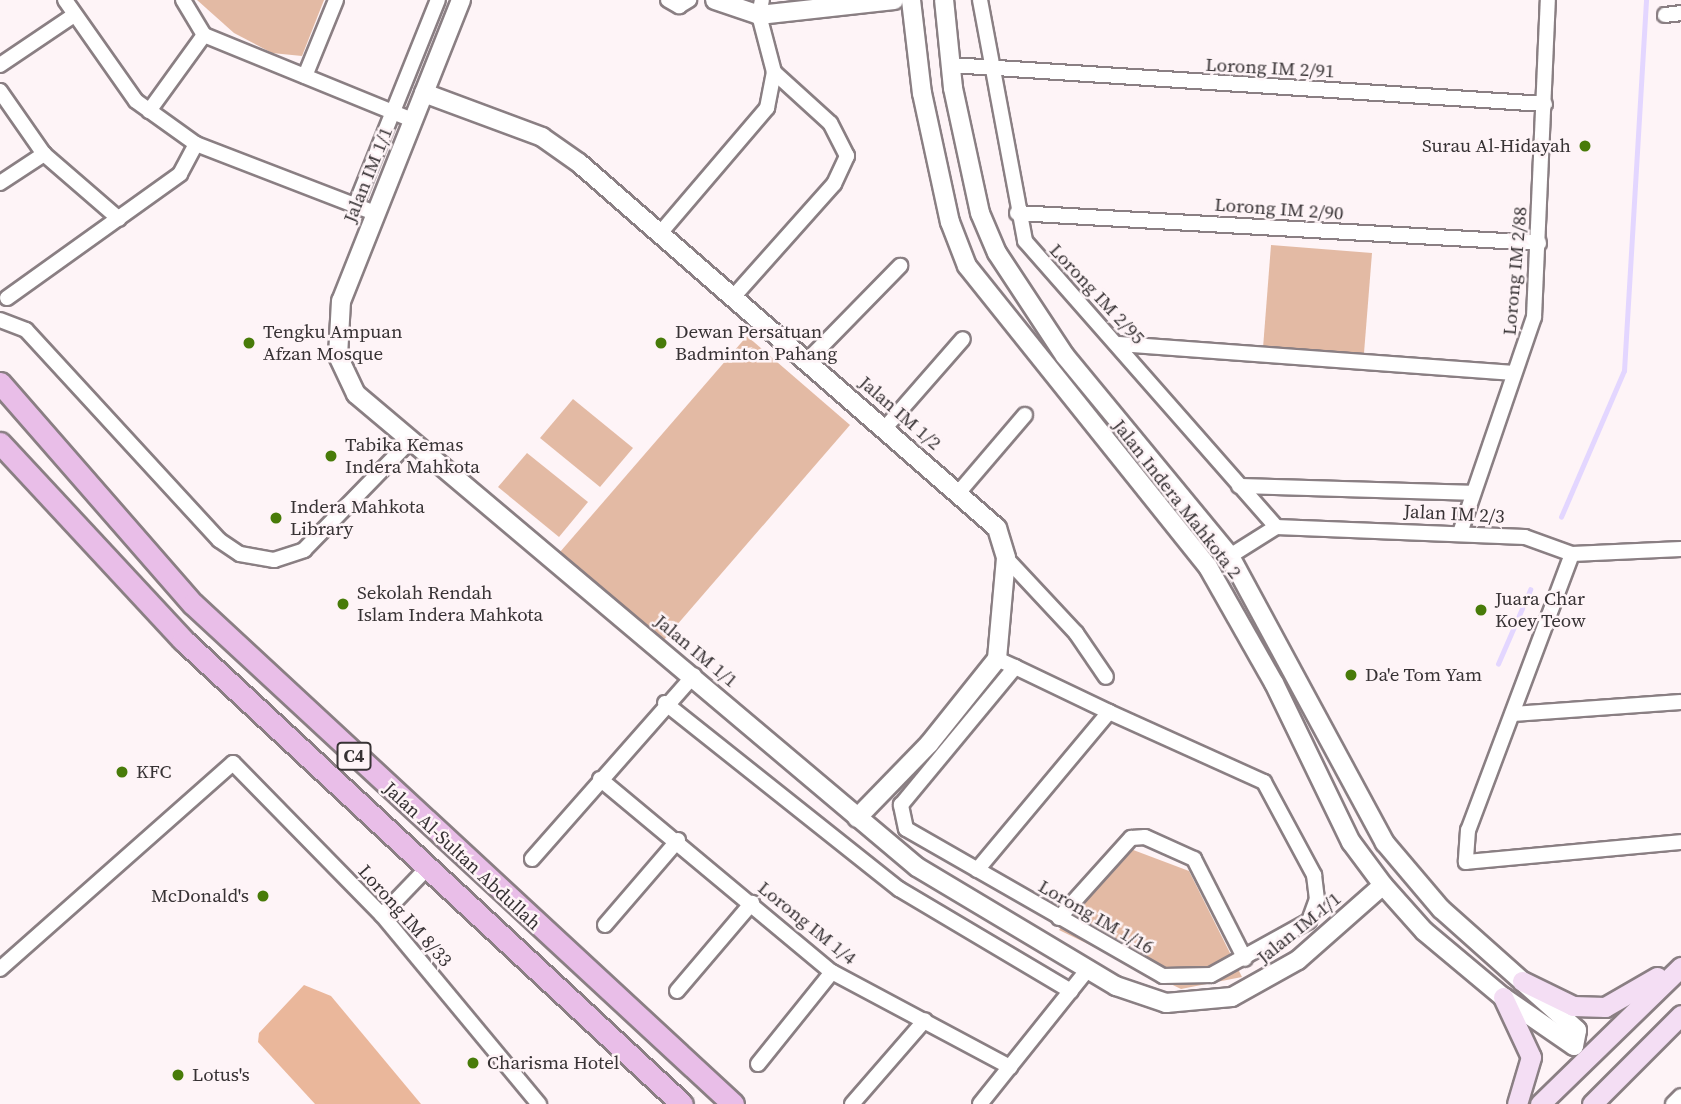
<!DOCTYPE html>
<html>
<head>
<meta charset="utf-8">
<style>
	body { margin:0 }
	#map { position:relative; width:1681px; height:1104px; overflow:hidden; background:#fef4f7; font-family:"Source Serif 4",serif }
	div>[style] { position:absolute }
	.green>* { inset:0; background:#e3baa4 }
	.forest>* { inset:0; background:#eab79b }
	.stream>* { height:4.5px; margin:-2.25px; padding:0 2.25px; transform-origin:2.25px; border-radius:2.25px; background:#e3d6ff }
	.roads { filter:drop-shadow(2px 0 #8a7f83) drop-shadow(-2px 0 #8a7f83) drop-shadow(0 2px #8a7f83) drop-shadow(0 -2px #8a7f83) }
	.minor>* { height:14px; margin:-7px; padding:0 7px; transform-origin:7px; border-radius:7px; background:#fff }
	.tertiary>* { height:18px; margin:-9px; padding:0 9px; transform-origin:9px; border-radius:9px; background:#fff }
	.secondary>* { height:19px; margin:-9.5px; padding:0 9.5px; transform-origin:9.5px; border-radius:9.5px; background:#f4def4 }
	.primary>* { height:21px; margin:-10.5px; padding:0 10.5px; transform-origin:10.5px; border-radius:10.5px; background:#e9bee8 }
	.dots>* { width:19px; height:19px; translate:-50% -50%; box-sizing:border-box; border:4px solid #fef4f7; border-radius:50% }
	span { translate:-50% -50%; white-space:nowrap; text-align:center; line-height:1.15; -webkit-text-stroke:5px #fef4f7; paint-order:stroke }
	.shield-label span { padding:2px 5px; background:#fef4f7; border:2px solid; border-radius:5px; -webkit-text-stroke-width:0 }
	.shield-label { font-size:18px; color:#373234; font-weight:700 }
	.street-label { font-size:19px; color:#373234 }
	.poi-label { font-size:19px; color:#373234 }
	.right { translate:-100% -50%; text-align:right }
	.left { translate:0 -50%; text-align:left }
</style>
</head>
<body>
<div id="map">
	<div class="green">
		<div style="clip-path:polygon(197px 0,324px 0,302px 56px,272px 53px,234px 33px)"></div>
		<div style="clip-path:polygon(1271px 245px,1372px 253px,1364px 353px,1263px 348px)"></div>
		<div style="clip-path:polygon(747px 336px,850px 425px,663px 641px,560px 552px)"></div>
		<div style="clip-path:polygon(573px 399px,633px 448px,600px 487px,540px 438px)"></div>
		<div style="clip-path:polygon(527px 453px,588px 502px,559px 537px,498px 487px)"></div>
		<div style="clip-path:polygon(1128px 848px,1189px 871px,1242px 977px,1181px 989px,1059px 930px)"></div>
	</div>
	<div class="forest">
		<div style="clip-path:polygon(304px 985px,331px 996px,421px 1104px,315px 1104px,258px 1042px,259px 1033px)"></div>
	</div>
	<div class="stream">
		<div style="left:1561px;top:517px;width:159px;rotate:-66.7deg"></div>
		<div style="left:1624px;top:371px;width:372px;rotate:-86.6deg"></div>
		<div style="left:1498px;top:664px;width:81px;rotate:-66.6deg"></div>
	</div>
	<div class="roads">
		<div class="minor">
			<div style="left:65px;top:0;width:123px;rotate:54.9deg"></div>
			<div style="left:136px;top:101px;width:74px;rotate:35.6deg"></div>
			<div style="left:196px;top:144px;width:192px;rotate:21.1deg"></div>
			<div style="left:183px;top:0;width:41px;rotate:59deg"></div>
			<div style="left:668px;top:0;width:13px;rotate:29deg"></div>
			<div style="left:679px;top:6px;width:12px;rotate:-31deg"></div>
			<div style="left:980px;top:0;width:245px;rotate:79.4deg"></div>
			<div style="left:1025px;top:241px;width:381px;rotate:48.7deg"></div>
			<div style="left:1665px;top:15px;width:16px;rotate:-7deg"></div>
			<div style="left:204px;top:35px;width:225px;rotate:22.2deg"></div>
			<div style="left:0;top:65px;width:89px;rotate:-34deg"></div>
			<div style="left:951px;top:65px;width:595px;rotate:3.76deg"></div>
			<div style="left:305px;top:76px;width:82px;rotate:-67.8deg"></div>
			<div style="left:0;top:91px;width:77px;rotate:55.1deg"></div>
			<div style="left:44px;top:154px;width:99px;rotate:40.9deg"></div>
			<div style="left:149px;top:111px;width:94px;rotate:-54.1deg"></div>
			<div style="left:0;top:183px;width:53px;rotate:-33.4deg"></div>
			<div style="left:355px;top:206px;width:222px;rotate:-68.1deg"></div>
			<div style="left:1017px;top:213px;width:523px;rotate:3.29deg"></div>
			<div style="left:662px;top:231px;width:162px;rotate:-49.5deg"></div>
			<div style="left:767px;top:108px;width:37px;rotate:-79deg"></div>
			<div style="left:774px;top:72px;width:59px;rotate:-104.7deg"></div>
			<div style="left:759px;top:15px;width:15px;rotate:-79deg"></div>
			<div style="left:735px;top:295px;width:149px;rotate:-48.3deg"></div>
			<div style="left:834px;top:184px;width:31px;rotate:-65deg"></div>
			<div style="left:847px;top:156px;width:37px;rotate:-117deg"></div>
			<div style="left:830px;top:123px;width:76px;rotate:-137.7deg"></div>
			<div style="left:7px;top:298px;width:213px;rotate:-35.6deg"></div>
			<div style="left:180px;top:174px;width:34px;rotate:-62deg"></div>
			<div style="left:0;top:320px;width:28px;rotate:21deg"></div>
			<div style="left:26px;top:330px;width:285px;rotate:47.4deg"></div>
			<div style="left:219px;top:540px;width:25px;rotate:34deg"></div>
			<div style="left:240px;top:554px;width:35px;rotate:10deg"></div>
			<div style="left:274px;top:560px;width:32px;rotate:-18deg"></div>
			<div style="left:304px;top:550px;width:151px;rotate:-45.8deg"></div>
			<div style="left:1119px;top:344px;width:396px;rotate:4.2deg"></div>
			<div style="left:808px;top:360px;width:132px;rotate:-45.6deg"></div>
			<div style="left:885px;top:428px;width:118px;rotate:-48.8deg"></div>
			<div style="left:1239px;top:486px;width:232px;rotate:1.7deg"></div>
			<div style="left:960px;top:491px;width:100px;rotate:-49.5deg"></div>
			<div style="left:1460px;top:533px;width:228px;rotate:-71.1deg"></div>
			<div style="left:1534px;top:317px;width:317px;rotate:-87.5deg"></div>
			<div style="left:1572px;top:554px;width:295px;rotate:110.6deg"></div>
			<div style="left:1468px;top:830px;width:32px;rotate:94deg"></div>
			<div style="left:1466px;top:862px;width:216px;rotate:-5.3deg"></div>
			<div style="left:1230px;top:556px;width:54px;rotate:-32.2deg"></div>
			<div style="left:1276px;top:527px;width:249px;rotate:2.3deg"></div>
			<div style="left:1525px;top:537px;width:50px;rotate:19.9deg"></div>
			<div style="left:1572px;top:554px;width:109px;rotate:-2.6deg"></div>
			<div style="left:1006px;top:558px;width:103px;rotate:47deg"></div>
			<div style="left:1076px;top:633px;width:53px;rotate:55.7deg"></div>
			<div style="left:997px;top:659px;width:20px;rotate:24deg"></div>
			<div style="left:1015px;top:667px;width:104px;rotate:25.6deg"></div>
			<div style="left:1109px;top:712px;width:170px;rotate:24.3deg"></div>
			<div style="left:1264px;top:782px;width:106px;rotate:61.7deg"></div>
			<div style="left:1314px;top:875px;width:24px;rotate:83deg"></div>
			<div style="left:1317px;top:899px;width:23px;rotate:110deg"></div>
			<div style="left:1309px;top:921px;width:112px;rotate:151.1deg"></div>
			<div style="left:1211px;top:975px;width:48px;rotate:178.8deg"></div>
			<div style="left:1163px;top:976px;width:296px;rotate:-150.2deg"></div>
			<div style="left:906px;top:829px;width:25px;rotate:-102deg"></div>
			<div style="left:901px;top:805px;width:179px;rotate:-50.4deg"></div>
			<div style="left:665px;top:703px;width:299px;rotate:38.5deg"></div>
			<div style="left:899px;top:889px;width:200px;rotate:30.7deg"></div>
			<div style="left:1513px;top:714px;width:168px;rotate:-4.1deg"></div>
			<div style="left:600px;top:779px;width:302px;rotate:39.8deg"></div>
			<div style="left:832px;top:972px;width:202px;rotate:28.1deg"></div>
			<div style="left:532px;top:859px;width:245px;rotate:-48.6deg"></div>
			<div style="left:977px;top:870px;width:206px;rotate:-50.1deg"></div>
			<div style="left:382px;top:915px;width:65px;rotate:-46.2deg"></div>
			<div style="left:1059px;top:918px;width:108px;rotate:-48deg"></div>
			<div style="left:1131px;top:838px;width:14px;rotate:-4deg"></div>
			<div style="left:1145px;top:837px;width:54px;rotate:24.2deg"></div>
			<div style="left:1194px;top:859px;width:112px;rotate:63deg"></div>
			<div style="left:605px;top:925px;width:112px;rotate:-49.3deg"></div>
			<div style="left:0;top:969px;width:311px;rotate:-41.5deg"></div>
			<div style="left:233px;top:763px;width:213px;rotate:45.6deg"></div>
			<div style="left:382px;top:915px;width:246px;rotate:50.3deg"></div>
			<div style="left:677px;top:991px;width:116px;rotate:-49.6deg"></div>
			<div style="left:758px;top:1064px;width:118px;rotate:-51.2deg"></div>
			<div style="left:852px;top:1104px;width:111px;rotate:-49deg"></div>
			<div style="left:980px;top:1104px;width:174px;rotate:-51.3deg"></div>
			<div style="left:1673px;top:1104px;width:11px;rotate:-45deg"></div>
		</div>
		<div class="tertiary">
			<div style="left:461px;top:0;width:324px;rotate:111.7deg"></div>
			<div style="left:341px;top:301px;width:55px;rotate:93.1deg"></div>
			<div style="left:338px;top:356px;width:42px;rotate:64.7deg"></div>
			<div style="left:356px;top:394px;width:734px;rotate:40.14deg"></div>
			<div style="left:917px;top:867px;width:232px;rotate:30.9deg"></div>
			<div style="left:1116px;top:986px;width:53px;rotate:18.8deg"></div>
			<div style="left:1166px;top:1003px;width:66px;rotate:-5.2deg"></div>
			<div style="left:1232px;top:997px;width:76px;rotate:-29.3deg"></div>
			<div style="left:1298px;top:960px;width:113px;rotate:-41.4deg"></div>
			<div style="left:715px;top:0;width:46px;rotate:18.8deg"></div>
			<div style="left:759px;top:15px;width:136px;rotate:-6.3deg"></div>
			<div style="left:911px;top:0;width:94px;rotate:83.3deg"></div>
			<div style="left:922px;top:93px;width:132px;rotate:77.8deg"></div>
			<div style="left:950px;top:222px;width:47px;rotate:68.9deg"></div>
			<div style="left:967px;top:266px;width:386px;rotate:51.3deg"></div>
			<div style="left:1208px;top:567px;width:133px;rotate:60.4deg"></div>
			<div style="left:1274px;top:683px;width:177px;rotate:64.2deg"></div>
			<div style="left:1351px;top:842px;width:54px;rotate:53.3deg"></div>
			<div style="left:1383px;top:885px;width:62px;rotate:48.3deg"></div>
			<div style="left:1424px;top:931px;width:103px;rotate:39.9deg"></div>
			<div style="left:1503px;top:997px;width:86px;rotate:34.6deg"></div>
			<div style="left:1574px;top:1046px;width:16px;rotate:-79deg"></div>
			<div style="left:1577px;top:1030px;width:182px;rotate:-138.3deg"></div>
			<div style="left:1441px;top:909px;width:87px;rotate:-130.3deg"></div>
			<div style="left:1385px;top:843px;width:326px;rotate:-118.4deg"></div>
			<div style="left:1230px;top:556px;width:259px;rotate:-129.5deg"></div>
			<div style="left:1065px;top:356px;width:123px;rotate:-123.4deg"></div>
			<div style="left:997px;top:253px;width:43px;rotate:-113deg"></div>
			<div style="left:980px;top:213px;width:128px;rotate:-102.2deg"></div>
			<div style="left:953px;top:88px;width:88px;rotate:-95.8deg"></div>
			<div style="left:424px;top:93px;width:126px;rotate:20.4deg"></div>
			<div style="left:542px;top:137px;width:45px;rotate:35.1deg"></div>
			<div style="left:579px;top:163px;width:555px;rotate:41.13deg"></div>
			<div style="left:997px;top:528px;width:31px;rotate:73deg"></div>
			<div style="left:1006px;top:558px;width:101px;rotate:95.1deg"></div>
			<div style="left:997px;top:659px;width:109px;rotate:128.7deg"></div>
			<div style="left:929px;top:744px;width:103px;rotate:134.2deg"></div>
		</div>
		<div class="secondary">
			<div style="left:1522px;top:981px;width:57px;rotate:26.1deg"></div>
			<div style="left:1573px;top:1006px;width:32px;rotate:2deg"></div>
			<div style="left:1605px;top:1007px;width:60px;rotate:-30deg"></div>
			<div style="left:1503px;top:997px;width:66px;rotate:65deg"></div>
			<div style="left:1531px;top:1057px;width:49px;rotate:106.6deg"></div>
			<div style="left:1540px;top:1104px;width:197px;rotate:-44.2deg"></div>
			<div style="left:1592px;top:1104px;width:126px;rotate:-45deg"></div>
		</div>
		<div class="primary">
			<div style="left:0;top:383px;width:293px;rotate:48.9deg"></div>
			<div style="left:193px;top:604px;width:736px;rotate:42.8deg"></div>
			<div style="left:0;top:443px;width:269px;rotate:47.1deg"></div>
			<div style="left:183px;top:640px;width:681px;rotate:42.92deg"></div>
		</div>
	</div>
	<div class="dots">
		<div style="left:1585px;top:146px;background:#487b09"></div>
		<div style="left:249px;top:343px;background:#487b09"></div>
		<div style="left:661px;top:343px;background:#487b09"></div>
		<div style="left:331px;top:456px;background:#487b09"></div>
		<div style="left:276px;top:518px;background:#487b09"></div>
		<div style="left:343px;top:604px;background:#487b09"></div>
		<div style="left:1481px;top:610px;background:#487b09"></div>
		<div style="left:1351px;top:675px;background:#487b09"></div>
		<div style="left:122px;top:772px;background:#487b09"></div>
		<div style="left:263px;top:896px;background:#487b09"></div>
		<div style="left:473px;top:1063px;background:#487b09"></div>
		<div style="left:178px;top:1075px;background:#487b09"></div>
	</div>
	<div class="shield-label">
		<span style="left:354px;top:756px">C4</span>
	</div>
	<div class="street-label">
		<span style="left:1270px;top:68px;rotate:3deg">Lorong IM 2/91</span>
		<span style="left:368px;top:175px;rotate:-68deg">Jalan IM 1/1</span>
		<span style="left:1279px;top:209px;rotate:4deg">Lorong IM 2/90</span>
		<span style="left:1515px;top:271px;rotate:-85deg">Lorong IM 2/88</span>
		<span style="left:1097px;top:294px;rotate:47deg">Lorong IM 2/95</span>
		<span style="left:900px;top:413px;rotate:41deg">Jalan IM 1/2</span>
		<span style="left:1177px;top:499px;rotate:52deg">Jalan Indera Mahkota 2</span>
		<span style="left:1454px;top:514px;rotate:3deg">Jalan IM 2/3</span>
		<span style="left:696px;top:651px;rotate:40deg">Jalan IM 1/1</span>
		<span style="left:462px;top:856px;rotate:43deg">Jalan Al-Sultan Abdullah</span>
		<span style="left:405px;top:916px;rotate:48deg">Lorong IM 8/33</span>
		<span style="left:1096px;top:917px;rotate:30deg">Lorong IM 1/16</span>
		<span style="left:807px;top:923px;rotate:39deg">Lorong IM 1/4</span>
		<span style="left:1299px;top:928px;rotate:-39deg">Jalan IM 1/1</span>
	</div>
	<div class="poi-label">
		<span class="right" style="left:1571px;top:146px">Surau Al-Hidayah</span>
		<span class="left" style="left:263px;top:343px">Tengku Ampuan<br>Afzan Mosque</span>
		<span class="left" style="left:675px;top:343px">Dewan Persatuan<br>Badminton Pahang</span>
		<span class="left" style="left:345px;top:456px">Tabika Kemas<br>Indera Mahkota</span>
		<span class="left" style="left:290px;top:518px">Indera Mahkota<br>Library</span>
		<span class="left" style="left:357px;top:604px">Sekolah Rendah<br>Islam Indera Mahkota</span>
		<span class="left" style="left:1495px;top:610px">Juara Char<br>Koey Teow</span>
		<span class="left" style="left:1365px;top:675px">Da'e Tom Yam</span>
		<span class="left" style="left:136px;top:772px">KFC</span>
		<span class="right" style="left:249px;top:896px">McDonald's</span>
		<span class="left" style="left:487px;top:1063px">Charisma Hotel</span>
		<span class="left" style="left:192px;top:1075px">Lotus's</span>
	</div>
</div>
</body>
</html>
